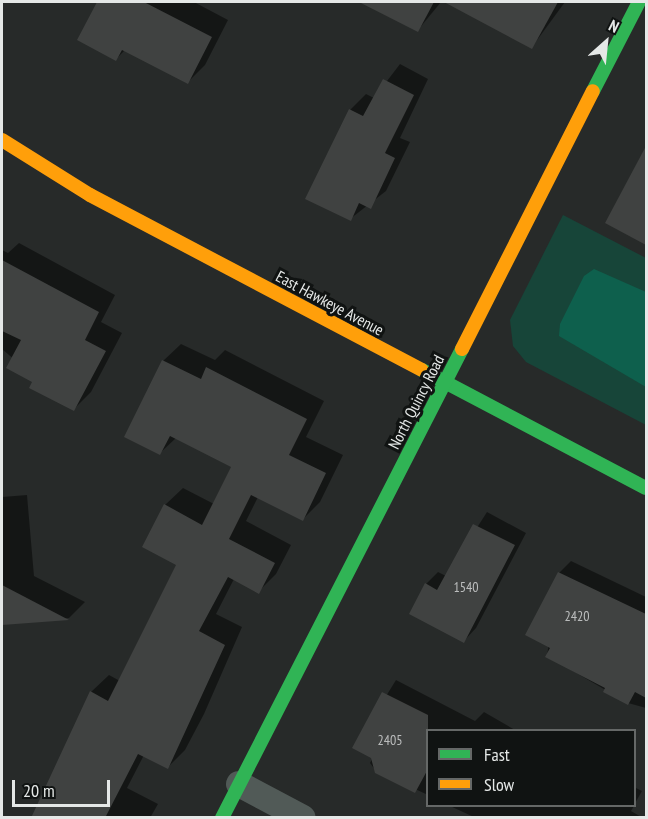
<!DOCTYPE html>
<html>
<head>
<meta charset="utf-8">
<style>
	body { margin:0 }
	#map { position:relative; width:648px; height:819px; overflow:hidden; background:#272a29; font-family:"PT Sans Narrow",sans-serif }
	div>[style] { position:absolute }
	.green>* { inset:0; background:#174539 }
	.water>* { inset:0; background:#0e604d }
	.shadow>* { inset:0; background:#0007 }
	.building>* { inset:0; background:#404241 }
	.street>* { height:26px; margin:-13px; padding:0 13px; transform-origin:13px; border-radius:13px; background:#515a57 }
	.fast>* { height:14px; margin:-7px; padding:0 7px; transform-origin:7px; border-radius:7px; background:#30b455 }
	.slow>* { height:14px; margin:-7px; padding:0 7px; transform-origin:7px; border-radius:7px; background:#ff9f0a }
	span { translate:-50% -50%; white-space:nowrap; text-align:center; line-height:1.15; -webkit-text-stroke:6px #101312; paint-order:stroke }
	.number-label { font-size:14px; color:#bcbebe }
	.number-label span { -webkit-text-stroke-width:0 }
	.street-label { font-size:16px; color:#e5e8e7 }
	.frame { position:absolute; inset:0; border:3px solid #e5e8e7; pointer-events:none }
	.legend { position:absolute; left:426px; top:729px; width:210px; height:78px; box-sizing:border-box; background:#101312; border:2px solid #656867; margin:0; padding:8px 10px; list-style:none; font-size:18px; color:#e5e8e7 }
	.legend li { display:flex; align-items:center; gap:12px; height:30px }
	.legend b { width:30px; border:2px solid #656867 }
	.north { position:absolute; left:576px; top:12px; width:60px; height:60px; -webkit-text-stroke:4px #101312; paint-order:stroke; rotate:27deg; font-size:16px; font-weight:700; line-height:24px; text-align:center; color:#e5e8e7 }
	.north::after { content:''; display:block; margin:auto; width:21px; height:27px; background:#e5e8e7; clip-path:polygon(50% 0,100% 100%,50% 72%,0 100%) }
	.scale { position:absolute; left:12px; top:780px; width:98px; height:27px; box-sizing:border-box; border:3px solid #e5e8e7; border-top:0; padding-left:8px; font-size:18px; line-height:21px; white-space:nowrap; color:#e5e8e7; -webkit-text-stroke:4px #101312; paint-order:stroke }
</style>
</head>
<body>
<div id="map">
	<div class="green">
		<div style="clip-path:polygon(563px 215px,646px 258px,646px 425px,526px 362px,513px 346px,510px 320px)"></div>
	</div>
	<div class="water">
		<div style="clip-path:polygon(594px 269px,646px 292px,646px 387px,559px 336px,560px 324px,584px 276px)"></div>
	</div>
	<div class="shadow">
		<div style="clip-path:polygon(99px 2px,194px 2px,228px 20px,205px 65px,187px 83px,125px 50px,116px 59px,79px 39px)"></div>
		<div style="clip-path:polygon(362px 2px,441px 2px,418px 30px)"></div>
		<div style="clip-path:polygon(448px 2px,565px 2px,532px 47px)"></div>
		<div style="clip-path:polygon(400px 64px,428px 79px,400px 138px,410px 142px,386px 191px,350px 219px,350px 110px,366px 94px,374px 98px)"></div>
		<div style="clip-path:polygon(646px 147px,646px 236px,642px 241px,607px 222px)"></div>
		<div style="clip-path:polygon(19px 243px,115px 295px,101px 322px,122px 333px,91px 392px,73px 410px,2px 349px,2px 250px,8px 253px)"></div>
		<div style="clip-path:polygon(181px 344px,215px 360px,225px 350px,324px 401px,306px 437px,343px 455px,320px 502px,303px 519px,258px 497px,246px 521px,291px 545px,276px 574px,258px 592px,234px 579px,216px 614px,242px 627px,204px 714px,185px 750px,168px 767px,144px 755px,127px 788px,158px 804px,150px 818px,33px 818px,91px 692px,109px 675px,120px 681px,178px 564px,165px 505px,183px 488px,214px 504px,232px 467px,176px 438px,160px 453px,163px 361px)"></div>
		<div style="clip-path:polygon(27px 495px,34px 576px,85px 602px,69px 618px,2px 624px,2px 497px)"></div>
		<div style="clip-path:polygon(487px 512px,526px 533px,476px 628px,464px 641px,426px 584px,438px 572px,446px 576px)"></div>
		<div style="clip-path:polygon(571px 561px,646px 597px,646px 708px,628px 703px,547px 656px,559px 573px)"></div>
		<div style="clip-path:polygon(396px 680px,475px 721px,484px 712px,515px 730px,428px 730px,428px 795px,376px 771px,370px 763px,373px 757px,354px 748px)"></div>
		<div style="clip-path:polygon(634px 787px,642px 791px,634px 805px)"></div>
		<div style="clip-path:polygon(450px 806px,634px 806px,631px 811px,643px 818px,476px 818px)"></div>
	</div>
	<div class="building">
		<div style="clip-path:polygon(97px 2px,144px 2px,212px 37px,188px 84px,122px 50px,116px 61px,77px 40px)"></div>
		<div style="clip-path:polygon(359px 2px,434px 2px,418px 32px)"></div>
		<div style="clip-path:polygon(444px 2px,558px 2px,532px 49px)"></div>
		<div style="clip-path:polygon(383px 79px,414px 95px,385px 153px,395px 158px,371px 209px,359px 203px,351px 221px,305px 199px,349px 109px,363px 116px)"></div>
		<div style="clip-path:polygon(646px 146px,646px 245px,605px 223px)"></div>
		<div style="clip-path:polygon(2px 260px,99px 312px,85px 340px,106px 351px,74px 411px,29px 388px,32px 382px,6px 368px,21px 340px,2px 331px)"></div>
		<div style="clip-path:polygon(162px 360px,201px 379px,206px 367px,307px 419px,289px 455px,326px 473px,303px 521px,251px 495px,229px 539px,275px 563px,259px 594px,228px 577px,199px 631px,225px 645px,168px 769px,138px 754px,105px 818px,31px 818px,90px 691px,108px 701px,176px 565px,142px 547px,164px 504px,202px 525px,231px 467px,170px 436px,160px 455px,124px 437px)"></div>
		<div style="clip-path:polygon(473px 524px,515px 545px,464px 643px,409px 614px,425px 583px,437px 590px)"></div>
		<div style="clip-path:polygon(558px 572px,646px 614px,646px 698px,635px 692px,628px 705px,603px 692px,605px 688px,545px 657px,550px 648px,525px 635px)"></div>
		<div style="clip-path:polygon(2px 585px,69px 620px,2px 625px)"></div>
		<div style="clip-path:polygon(382px 692px,428px 715px,428px 769px,415px 793px,375px 773px,371px 758px,352px 748px)"></div>
	</div>
	<div class="street">
		<div style="left:239px;top:784px;width:72px;rotate:28deg"></div>
	</div>
	<div class="fast">
		<div style="left:593px;top:91px;width:100px;rotate:-62.7deg"></div>
		<div style="left:422px;top:370px;width:253px;rotate:27.8deg"></div>
		<div style="left:222px;top:818px;width:527px;rotate:-62.9deg"></div>
	</div>
	<div class="slow">
		<div style="left:2px;top:140px;width:104px;rotate:32deg"></div>
		<div style="left:90px;top:195px;width:375px;rotate:27.8deg"></div>
		<div style="left:462px;top:349px;width:289px;rotate:-63.1deg"></div>
	</div>
	<div class="number-label">
		<span style="left:466px;top:587px">1540</span>
		<span style="left:577px;top:616px">2420</span>
		<span style="left:390px;top:740px">2405</span>
	</div>
	<div class="street-label">
		<span style="left:330px;top:303px;rotate:28deg">East Hawkeye Avenue</span>
		<span style="left:416px;top:402px;rotate:-63deg">North Quincy Road</span>
	</div>
	<div class="frame"></div>
	<ul class="legend">
	<li><b style="height:8px;background:#30b455"></b>Fast</li>
	<li><b style="height:8px;background:#ff9f0a"></b>Slow</li>
	</ul>
	<div class="north">N</div>
	<div class="scale">20 m</div>
</div>
</body>
</html>
